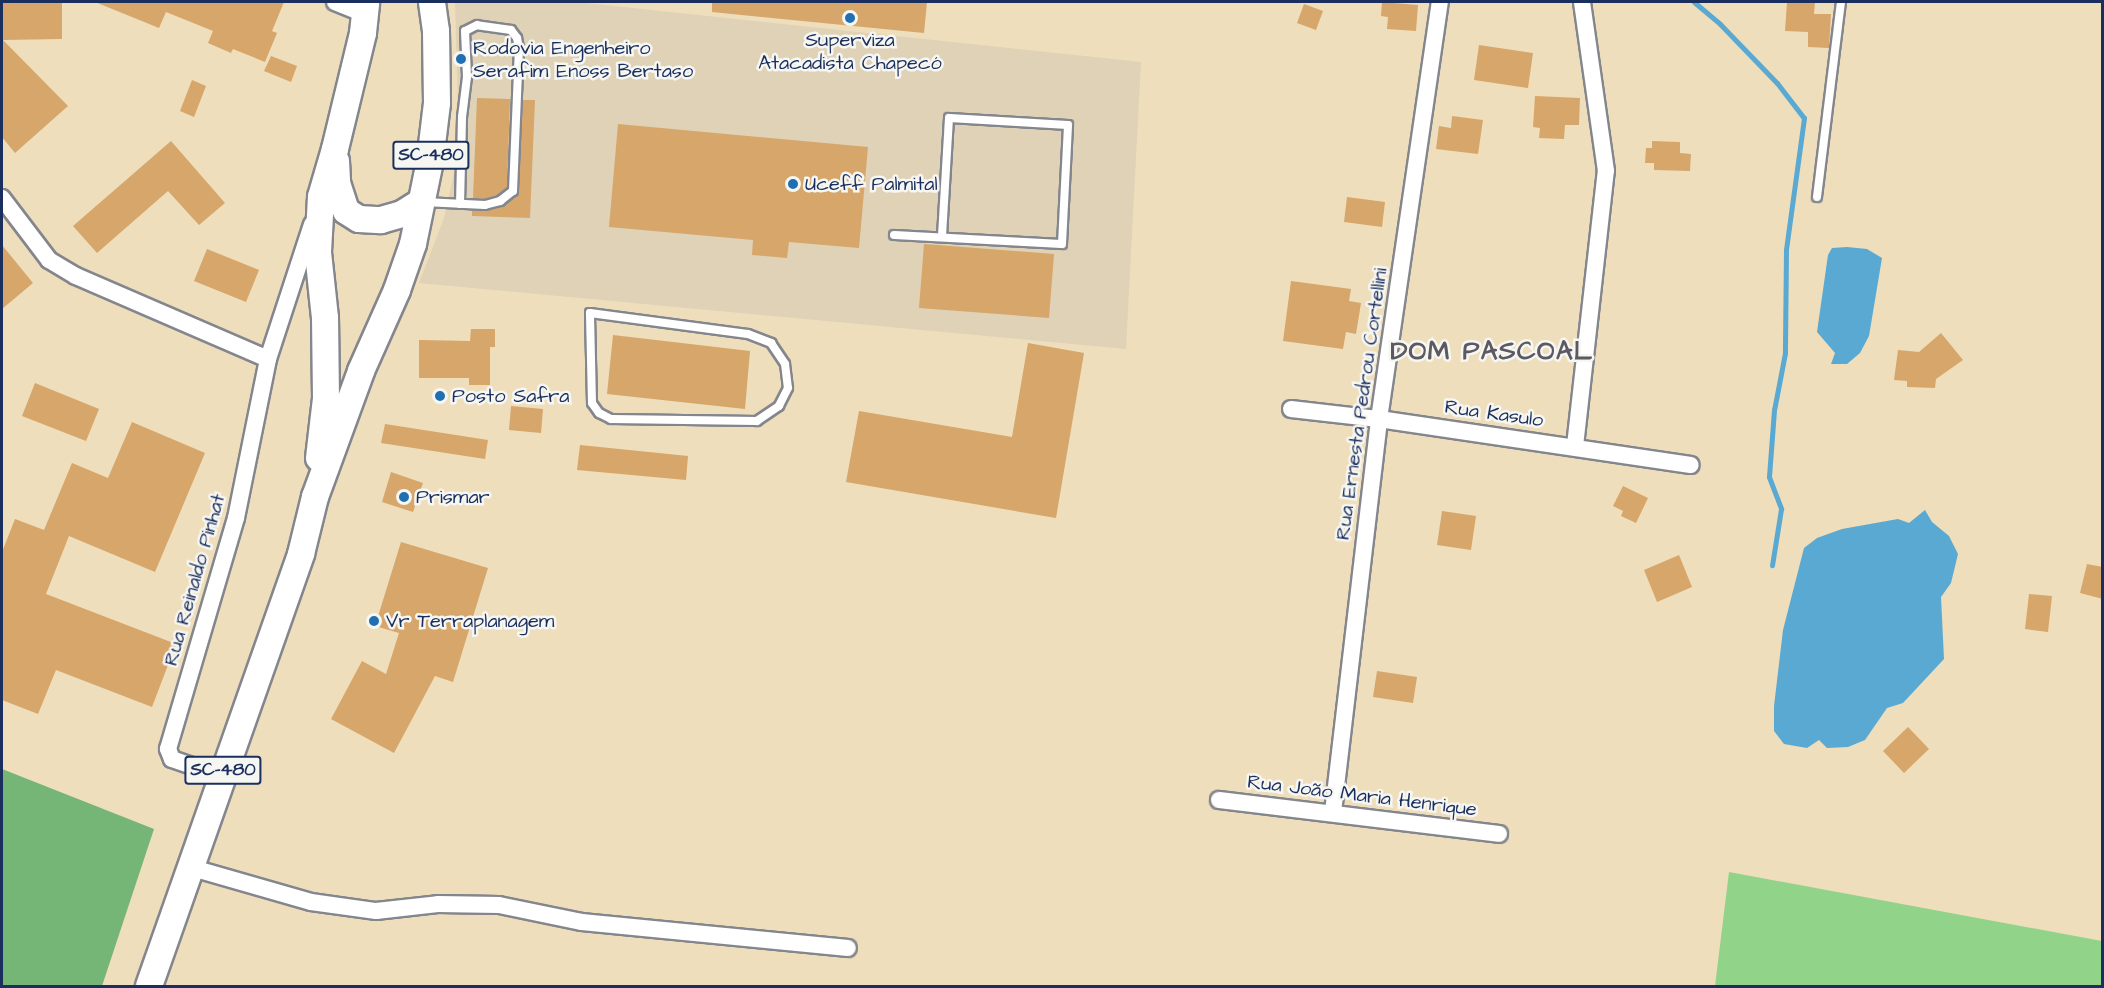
<!DOCTYPE html>
<html>
<head>
<meta charset="utf-8">
<style>
	body { margin:0 }
	#map { position:relative; width:2104px; height:988px; overflow:hidden; background:#eedebc; font-family:"Architects Daughter",sans-serif }
	div>[style] { position:absolute }
	.built>* { inset:0; background:#e0d2b6 }
	.green>* { inset:0; background:#92d38a }
	.forest>* { inset:0; background:#75b576 }
	.water>* { inset:0; background:#59a9d3 }
	.stream>* { height:5px; margin:-2.5px; padding:0 2.5px; transform-origin:2.5px; border-radius:2.5px; background:#59a9d3 }
	.building>* { inset:0; background:#d6a66a }
	.roads { filter:drop-shadow(2px 0 #84868d) drop-shadow(-2px 0 #84868d) drop-shadow(0 2px #84868d) drop-shadow(0 -2px #84868d) }
	.service>* { height:8px; margin:-4px; padding:0 4px; transform-origin:4px; border-radius:4px; background:#fff }
	.minor>* { height:16px; margin:-8px; padding:0 8px; transform-origin:8px; border-radius:8px; background:#fff }
	.primary>* { height:26px; margin:-13px; padding:0 13px; transform-origin:13px; border-radius:13px; background:#fff }
	.dots>* { width:16px; height:16px; translate:-50% -50%; box-sizing:border-box; border:3px solid #f6f6f2; border-radius:50% }
	span { translate:-50% -50%; white-space:nowrap; text-align:center; line-height:1.15; -webkit-text-stroke:5px #f6f6f2; paint-order:stroke }
	.shield-label span { padding:2px 4px; background:#f6f6f2; border:2px solid; border-radius:4px; -webkit-text-stroke-width:0 }
	.shield-label { font-size:18px; color:#1b2f5e; font-weight:700 }
	.poi-label { font-size:20px; color:#1b2f5e }
	.left { translate:0 -50%; text-align:left }
	.street-label { font-size:20px; color:#1b2f5e }
	.district-label { font-size:26px; color:#5c5962; font-weight:700; letter-spacing:1.5px }
	.frame { position:absolute; inset:0; border:3px solid #1b2f5e; pointer-events:none }
</style>
</head>
<body>
<div id="map">
	<div class="built">
		<div style="clip-path:polygon(455px 2px,576px 2px,1141px 62px,1126px 349px,419px 283px,444px 218px,459px 150px)"></div>
	</div>
	<div class="green">
		<div style="clip-path:polygon(1729px 872px,2102px 941px,2102px 986px,1715px 986px)"></div>
	</div>
	<div class="forest">
		<div style="clip-path:polygon(2px 769px,154px 829px,102px 986px,2px 986px)"></div>
	</div>
	<div class="water">
		<div style="clip-path:polygon(1847px 247px,1867px 249px,1882px 258px,1869px 336px,1860px 353px,1847px 364px,1831px 364px,1835px 353px,1817px 332px,1828px 255px,1832px 248px)"></div>
		<div style="clip-path:polygon(1925px 510px,1932px 522px,1949px 536px,1958px 554px,1951px 583px,1941px 597px,1944px 659px,1903px 703px,1887px 708px,1865px 740px,1848px 747px,1827px 748px,1819px 740px,1807px 748px,1784px 744px,1774px 731px,1774px 706px,1783px 630px,1804px 548px,1817px 538px,1842px 529px,1898px 519px,1909px 523px)"></div>
	</div>
	<div class="stream">
		<div style="left:1694px;top:2px;width:34px;rotate:40deg"></div>
		<div style="left:1720px;top:24px;width:82px;rotate:46deg"></div>
		<div style="left:1777px;top:83px;width:44px;rotate:52.4deg"></div>
		<div style="left:1804px;top:118px;width:133px;rotate:97.8deg"></div>
		<div style="left:1786px;top:250px;width:103px;rotate:90.6deg"></div>
		<div style="left:1785px;top:353px;width:58px;rotate:100.9deg"></div>
		<div style="left:1774px;top:410px;width:67px;rotate:94.3deg"></div>
		<div style="left:1769px;top:477px;width:34px;rotate:69deg"></div>
		<div style="left:1781px;top:509px;width:57px;rotate:99.1deg"></div>
	</div>
	<div class="building">
		<div style="clip-path:polygon(2px 2px,62px 2px,62px 39px,3px 40px,68px 106px,15px 153px,2px 137px)"></div>
		<div style="clip-path:polygon(95px 2px,284px 2px,272px 31px,277px 33px,265px 62px,233px 49px,231px 53px,208px 43px,213px 31px,166px 12px,159px 28px)"></div>
		<div style="clip-path:polygon(712px 2px,927px 2px,924px 33px,712px 12px)"></div>
		<div style="clip-path:polygon(1382px 2px,1418px 5px,1416px 31px,1387px 29px,1388px 17px,1381px 16px)"></div>
		<div style="clip-path:polygon(1787px 2px,1815px 2px,1814px 14px,1831px 14px,1829px 48px,1808px 47px,1808px 32px,1785px 31px)"></div>
		<div style="clip-path:polygon(1304px 4px,1323px 11px,1316px 30px,1297px 23px)"></div>
		<div style="clip-path:polygon(1479px 45px,1533px 53px,1528px 88px,1474px 80px)"></div>
		<div style="clip-path:polygon(271px 56px,297px 66px,291px 82px,264px 71px)"></div>
		<div style="clip-path:polygon(192px 80px,206px 86px,194px 117px,180px 111px)"></div>
		<div style="clip-path:polygon(1535px 96px,1580px 98px,1579px 125px,1565px 125px,1564px 139px,1539px 138px,1540px 128px,1533px 127px)"></div>
		<div style="clip-path:polygon(477px 98px,510px 99px,507px 188px,497px 195px,484px 199px,473px 198px)"></div>
		<div style="clip-path:polygon(523px 100px,535px 100px,530px 218px,472px 216px,472px 211px,486px 211px,502px 207px,519px 193px)"></div>
		<div style="clip-path:polygon(1452px 116px,1483px 120px,1478px 154px,1436px 149px,1439px 126px,1451px 128px)"></div>
		<div style="clip-path:polygon(618px 124px,868px 147px,859px 248px,789px 242px,787px 258px,752px 255px,753px 240px,609px 227px)"></div>
		<div style="clip-path:polygon(171px 141px,225px 203px,199px 225px,168px 191px,97px 253px,73px 226px)"></div>
		<div style="clip-path:polygon(1652px 141px,1680px 142px,1680px 153px,1691px 154px,1690px 171px,1654px 170px,1654px 163px,1645px 163px,1646px 148px,1652px 148px)"></div>
		<div style="clip-path:polygon(1347px 197px,1385px 202px,1382px 227px,1344px 222px)"></div>
		<div style="clip-path:polygon(924px 244px,1054px 254px,1049px 318px,919px 308px)"></div>
		<div style="clip-path:polygon(2px 245px,33px 283px,2px 309px)"></div>
		<div style="clip-path:polygon(207px 249px,259px 270px,246px 302px,194px 281px)"></div>
		<div style="clip-path:polygon(1291px 281px,1351px 289px,1349px 301px,1361px 303px,1356px 334px,1346px 332px,1343px 349px,1283px 341px)"></div>
		<div style="clip-path:polygon(471px 329px,495px 329px,495px 347px,490px 347px,490px 385px,469px 385px,469px 378px,419px 378px,419px 340px,470px 341px)"></div>
		<div style="clip-path:polygon(1941px 333px,1963px 360px,1936px 379px,1935px 388px,1907px 387px,1907px 381px,1894px 380px,1898px 350px,1919px 352px)"></div>
		<div style="clip-path:polygon(613px 335px,750px 351px,745px 409px,607px 394px)"></div>
		<div style="clip-path:polygon(1028px 343px,1084px 353px,1056px 518px,846px 482px,859px 411px,1012px 437px)"></div>
		<div style="clip-path:polygon(35px 383px,99px 409px,86px 441px,22px 416px)"></div>
		<div style="clip-path:polygon(511px 406px,543px 409px,541px 433px,509px 430px)"></div>
		<div style="clip-path:polygon(132px 422px,205px 453px,155px 572px,69px 536px,46px 594px,176px 644px,152px 707px,56px 670px,38px 714px,2px 700px,2px 552px,15px 519px,44px 530px,72px 463px,108px 478px)"></div>
		<div style="clip-path:polygon(385px 424px,488px 440px,485px 459px,381px 443px)"></div>
		<div style="clip-path:polygon(580px 445px,688px 456px,686px 480px,577px 470px)"></div>
		<div style="clip-path:polygon(391px 472px,423px 483px,413px 512px,382px 502px)"></div>
		<div style="clip-path:polygon(1623px 486px,1648px 498px,1636px 523px,1621px 516px,1623px 511px,1613px 506px)"></div>
		<div style="clip-path:polygon(1442px 511px,1476px 516px,1471px 550px,1437px 545px)"></div>
		<div style="clip-path:polygon(401px 542px,488px 568px,453px 682px,435px 676px,394px 753px,331px 719px,362px 661px,386px 674px,399px 633px,375px 626px)"></div>
		<div style="clip-path:polygon(1679px 555px,1692px 587px,1657px 602px,1644px 570px)"></div>
		<div style="clip-path:polygon(2087px 564px,2103px 567px,2103px 599px,2080px 593px)"></div>
		<div style="clip-path:polygon(2029px 594px,2052px 596px,2048px 632px,2025px 629px)"></div>
		<div style="clip-path:polygon(1377px 671px,1417px 677px,1413px 703px,1373px 697px)"></div>
		<div style="clip-path:polygon(1908px 727px,1929px 749px,1904px 773px,1883px 751px)"></div>
	</div>
	<div class="roads">
		<div class="service">
			<div style="left:1817px;top:197px;width:196px;rotate:-83deg"></div>
			<div style="left:424px;top:202px;width:61px;rotate:2.8deg"></div>
			<div style="left:485px;top:205px;width:16px;rotate:-15deg"></div>
			<div style="left:500px;top:201px;width:16px;rotate:-38deg"></div>
			<div style="left:513px;top:191px;width:143px;rotate:-87.6deg"></div>
			<div style="left:519px;top:48px;width:10px;rotate:-101deg"></div>
			<div style="left:517px;top:38px;width:10px;rotate:-127deg"></div>
			<div style="left:511px;top:30px;width:34px;rotate:-172deg"></div>
			<div style="left:477px;top:25px;width:13px;rotate:153deg"></div>
			<div style="left:465px;top:31px;width:46px;rotate:87.5deg"></div>
			<div style="left:467px;top:77px;width:40px;rotate:97.1deg"></div>
			<div style="left:462px;top:117px;width:46px;rotate:91.2deg"></div>
			<div style="left:461px;top:163px;width:28px;rotate:-176deg"></div>
			<div style="left:460px;top:204px;width:41px;rotate:-88.6deg"></div>
			<div style="left:894px;top:235px;width:168px;rotate:3.1deg"></div>
			<div style="left:1062px;top:244px;width:119px;rotate:-87.1deg"></div>
			<div style="left:1068px;top:125px;width:119px;rotate:-176.6deg"></div>
			<div style="left:949px;top:118px;width:119px;rotate:93.4deg"></div>
			<div style="left:590px;top:313px;width:159px;rotate:7.6deg"></div>
			<div style="left:748px;top:334px;width:25px;rotate:21deg"></div>
			<div style="left:771px;top:343px;width:25px;rotate:56deg"></div>
			<div style="left:785px;top:364px;width:24px;rotate:83deg"></div>
			<div style="left:788px;top:388px;width:20px;rotate:117deg"></div>
			<div style="left:779px;top:406px;width:27px;rotate:146deg"></div>
			<div style="left:757px;top:421px;width:146px;rotate:-179.2deg"></div>
			<div style="left:611px;top:419px;width:13px;rotate:-153deg"></div>
			<div style="left:599px;top:413px;width:12px;rotate:-125deg"></div>
			<div style="left:592px;top:403px;width:90px;rotate:-91.3deg"></div>
		</div>
		<div class="minor">
			<div style="left:335px;top:2px;width:32px;rotate:22deg"></div>
			<div style="left:2px;top:198px;width:78px;rotate:52.8deg"></div>
			<div style="left:49px;top:260px;width:31px;rotate:31deg"></div>
			<div style="left:76px;top:276px;width:209px;rotate:23.4deg"></div>
			<div style="left:1291px;top:409px;width:89px;rotate:6.5deg"></div>
			<div style="left:1379px;top:419px;width:315px;rotate:8.4deg"></div>
			<div style="left:1575px;top:446px;width:277px;rotate:-83.6deg"></div>
			<div style="left:1606px;top:171px;width:171px;rotate:-98.1deg"></div>
			<div style="left:221px;top:776px;width:52px;rotate:-160.9deg"></div>
			<div style="left:172px;top:759px;width:11px;rotate:-112deg"></div>
			<div style="left:168px;top:749px;width:241px;rotate:-73.6deg"></div>
			<div style="left:236px;top:518px;width:162px;rotate:-78.6deg"></div>
			<div style="left:268px;top:359px;width:142px;rotate:-71.9deg"></div>
			<div style="left:1219px;top:800px;width:282px;rotate:6.9deg"></div>
			<div style="left:1333px;top:812px;width:396px;rotate:-83.3deg"></div>
			<div style="left:1379px;top:419px;width:421px;rotate:-81.7deg"></div>
			<div style="left:189px;top:867px;width:127px;rotate:16deg"></div>
			<div style="left:311px;top:902px;width:66px;rotate:7.9deg"></div>
			<div style="left:376px;top:911px;width:62px;rotate:-6.4deg"></div>
			<div style="left:438px;top:904px;width:61px;rotate:0.9deg"></div>
			<div style="left:499px;top:905px;width:85px;rotate:11.6deg"></div>
			<div style="left:582px;top:922px;width:267px;rotate:5.6deg"></div>
		</div>
		<div class="primary">
			<div style="left:336px;top:161px;width:22px;rotate:87deg"></div>
			<div style="left:337px;top:183px;width:29px;rotate:72deg"></div>
			<div style="left:346px;top:211px;width:15px;rotate:32deg"></div>
			<div style="left:359px;top:219px;width:22px;rotate:3deg"></div>
			<div style="left:381px;top:220px;width:22px;rotate:-16deg"></div>
			<div style="left:402px;top:214px;width:22px;rotate:-32deg"></div>
			<div style="left:319px;top:458px;width:60px;rotate:-83.3deg"></div>
			<div style="left:326px;top:398px;width:80px;rotate:-90.7deg"></div>
			<div style="left:325px;top:318px;width:66px;rotate:-96.1deg"></div>
			<div style="left:318px;top:252px;width:55px;rotate:-86.9deg"></div>
			<div style="left:321px;top:197px;width:50px;rotate:-73.7deg"></div>
			<div style="left:335px;top:149px;width:119px;rotate:-76.4deg"></div>
			<div style="left:363px;top:33px;width:31px;rotate:-84deg"></div>
			<div style="left:149px;top:986px;width:458px;rotate:-70.6deg"></div>
			<div style="left:301px;top:554px;width:59px;rotate:-76.2deg"></div>
			<div style="left:315px;top:497px;width:134px;rotate:-69.9deg"></div>
			<div style="left:361px;top:371px;width:89px;rotate:-66deg"></div>
			<div style="left:397px;top:290px;width:49px;rotate:-70.8deg"></div>
			<div style="left:413px;top:244px;width:85px;rotate:-78.4deg"></div>
			<div style="left:430px;top:161px;width:58px;rotate:-83.1deg"></div>
			<div style="left:437px;top:103px;width:72px;rotate:-90.8deg"></div>
			<div style="left:436px;top:31px;width:29px;rotate:-98deg"></div>
		</div>
	</div>
	<div class="dots">
		<div style="left:850px;top:18px;background:#1f6fb2"></div>
		<div style="left:461px;top:59px;background:#1f6fb2"></div>
		<div style="left:793px;top:184px;background:#1f6fb2"></div>
		<div style="left:440px;top:396px;background:#1f6fb2"></div>
		<div style="left:404px;top:497px;background:#1f6fb2"></div>
		<div style="left:374px;top:621px;background:#1f6fb2"></div>
	</div>
	<div class="shield-label">
		<span style="left:431px;top:155px">SC-480</span>
		<span style="left:223px;top:770px">SC-480</span>
	</div>
	<div class="poi-label">
		<span style="left:850px;top:52px">Superviza<br>Atacadista Chapecó</span>
		<span class="left" style="left:473px;top:60px">Rodovia Engenheiro<br>Serafim Enoss Bertaso</span>
		<span class="left" style="left:805px;top:184px">Uceff Palmital</span>
		<span class="left" style="left:452px;top:396px">Posto Safra</span>
		<span class="left" style="left:416px;top:497px">Prismar</span>
		<span class="left" style="left:386px;top:621px">Vr Terraplanagem</span>
	</div>
	<div class="street-label">
		<span style="left:1362px;top:404px;rotate:-82deg">Rua Ernesta Pedrou Cortellini</span>
		<span style="left:1494px;top:414px;rotate:8deg">Rua Kasulo</span>
		<span style="left:195px;top:580px;rotate:-74deg">Rua Reinaldo Pinhat</span>
		<span style="left:1362px;top:796px;rotate:7deg">Rua João Maria Henrique</span>
	</div>
	<div class="district-label">
		<span style="left:1492px;top:352px">DOM PASCOAL</span>
	</div>
	<div class="frame"></div>
</div>
</body>
</html>
